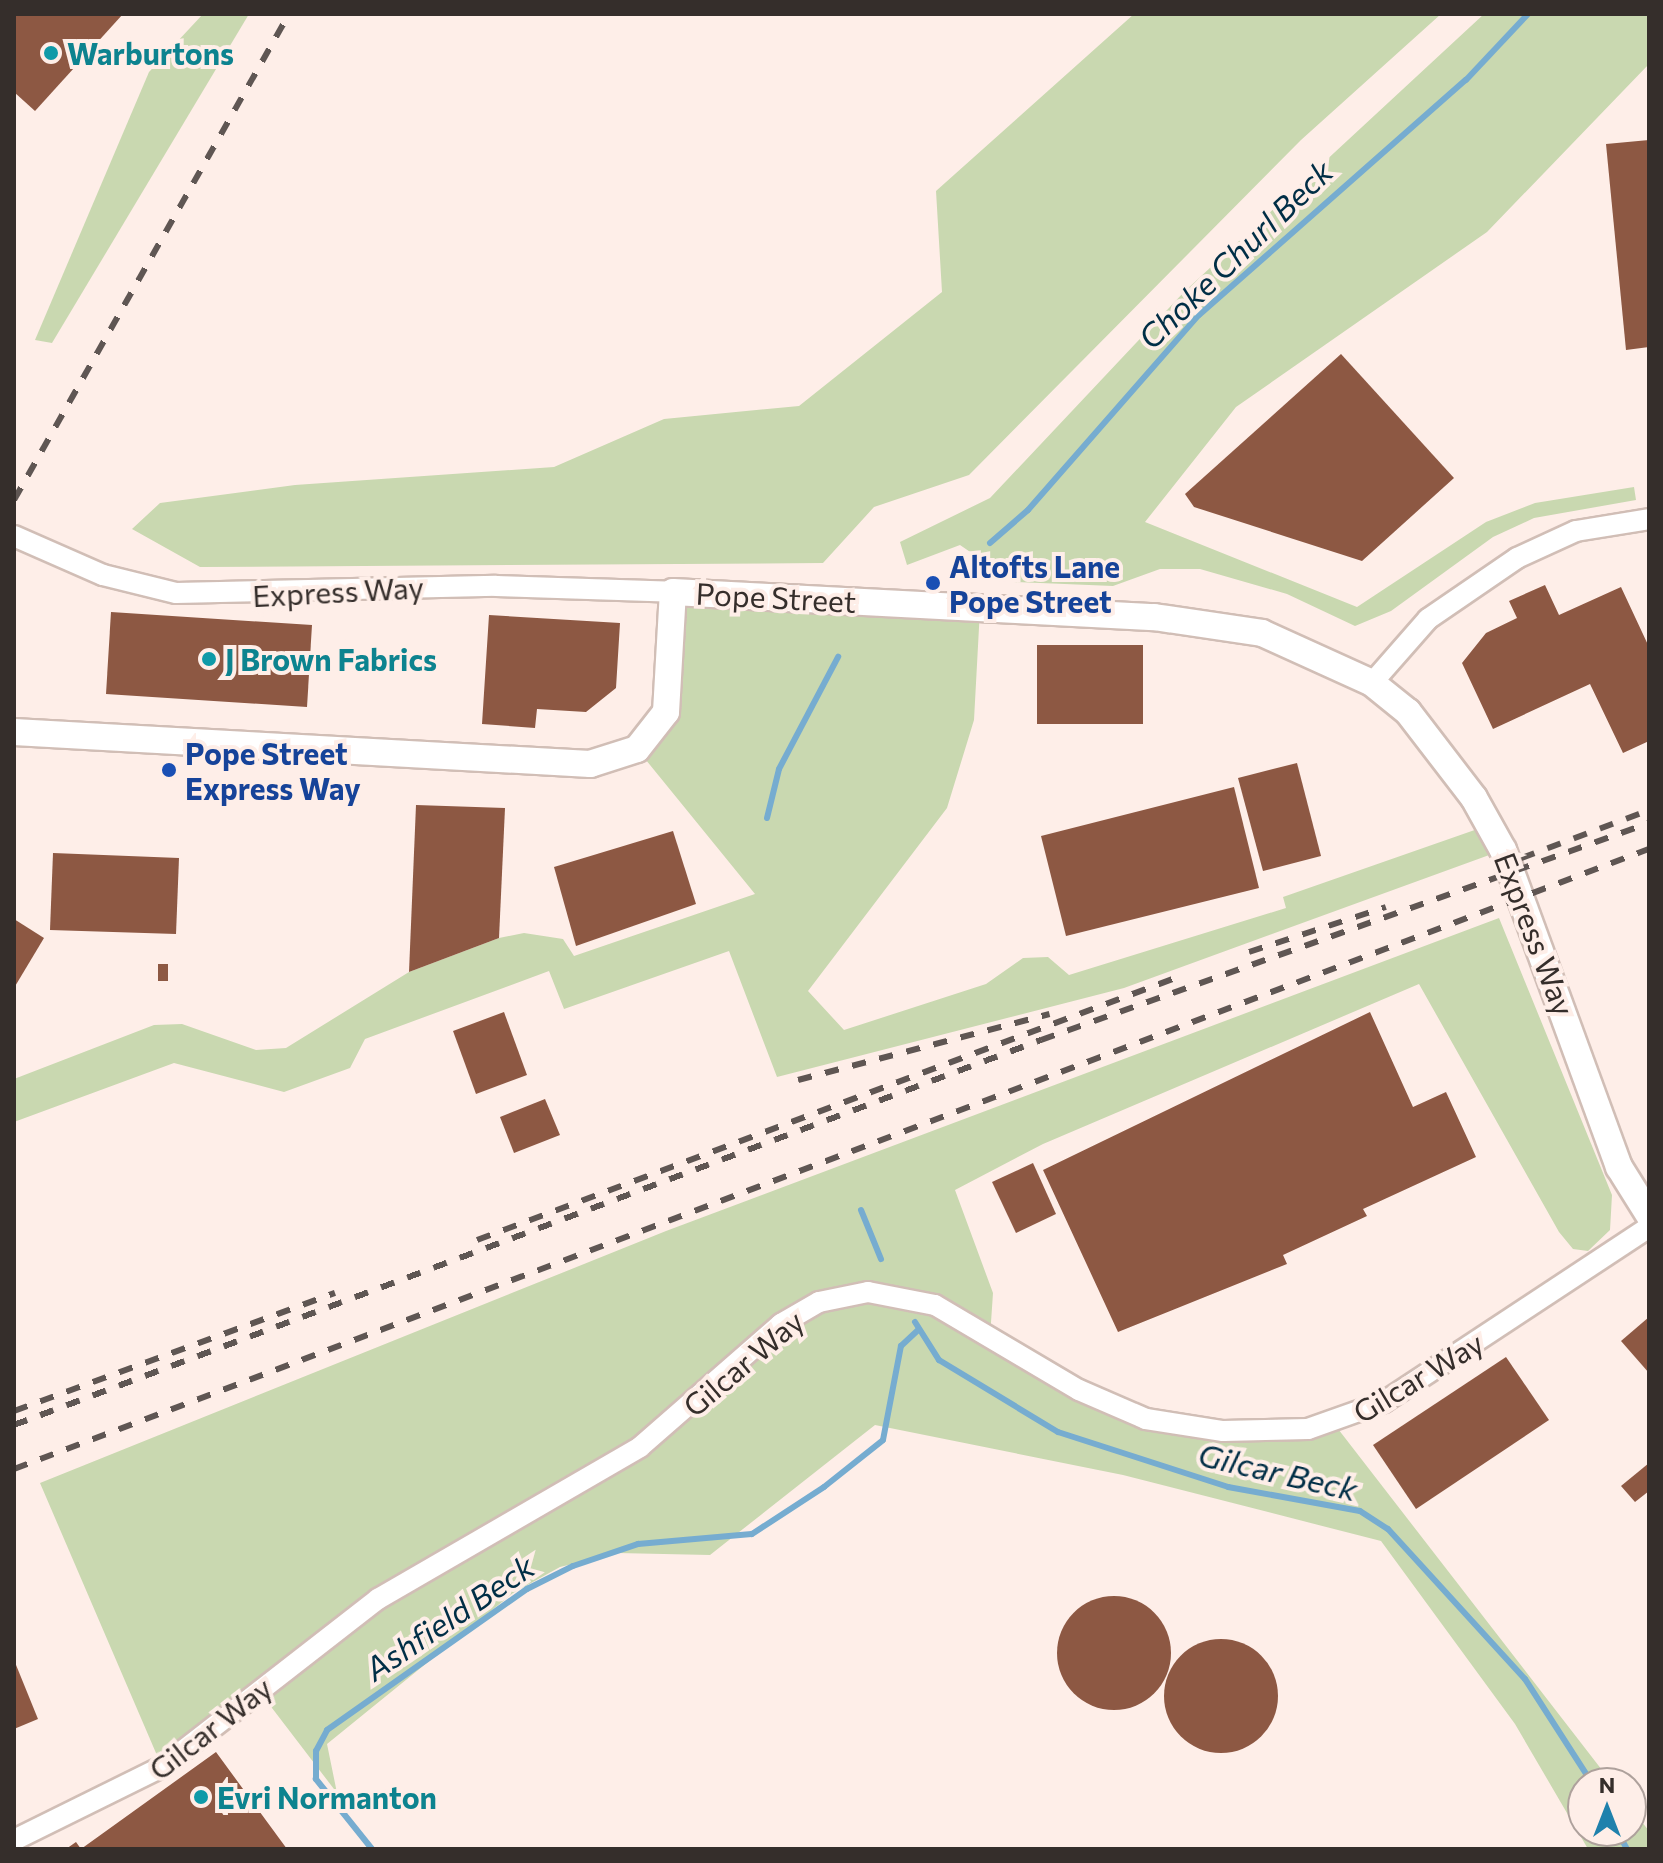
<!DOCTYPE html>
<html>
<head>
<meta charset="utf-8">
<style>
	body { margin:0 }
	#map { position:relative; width:1663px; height:1863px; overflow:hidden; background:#feeee8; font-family:Commissioner,sans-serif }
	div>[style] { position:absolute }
	.green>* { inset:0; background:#c9d8b0 }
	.stream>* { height:6px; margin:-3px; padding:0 3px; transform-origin:3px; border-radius:3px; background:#76acd0 }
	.building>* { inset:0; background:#8d5843 }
	.round { border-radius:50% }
	.roads { filter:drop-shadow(2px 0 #d1beb6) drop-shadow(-2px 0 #d1beb6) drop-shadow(0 2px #d1beb6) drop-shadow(0 -2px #d1beb6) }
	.minor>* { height:20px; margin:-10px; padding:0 10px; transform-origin:10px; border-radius:10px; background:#fff }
	.tertiary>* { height:26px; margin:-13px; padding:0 13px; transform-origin:13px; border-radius:13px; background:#fff }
	.rail>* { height:6px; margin-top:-3px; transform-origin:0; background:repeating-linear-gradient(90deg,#5f5653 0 14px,transparent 0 28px) }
	.dots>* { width:22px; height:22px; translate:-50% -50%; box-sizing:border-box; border:4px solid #feeee8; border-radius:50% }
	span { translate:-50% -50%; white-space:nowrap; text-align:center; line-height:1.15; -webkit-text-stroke:8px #feeee8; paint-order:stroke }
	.culture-label { font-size:30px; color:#0d838f; font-weight:700 }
	.left { translate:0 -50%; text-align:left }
	.transit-label { font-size:30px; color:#164399; font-weight:700 }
	.street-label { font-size:30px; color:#352e2b }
	.water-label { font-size:32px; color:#002e46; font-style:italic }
	.frame { position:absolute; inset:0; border:16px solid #352e2b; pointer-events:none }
	.north { position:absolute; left:1567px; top:1767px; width:80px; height:80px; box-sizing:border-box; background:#feeee8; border:2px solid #aea19c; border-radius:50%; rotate:0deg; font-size:22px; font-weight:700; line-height:32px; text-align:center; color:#352e2b }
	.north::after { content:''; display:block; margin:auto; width:28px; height:36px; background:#1f81ac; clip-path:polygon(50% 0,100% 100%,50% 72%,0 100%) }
</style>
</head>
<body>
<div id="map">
	<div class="green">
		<div style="clip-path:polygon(203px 14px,249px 14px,52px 343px,35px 340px,149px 72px)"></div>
		<div style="clip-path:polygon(1134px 14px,1441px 14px,1301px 140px,969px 475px,874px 507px,823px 563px,200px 567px,132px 529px,160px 503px,295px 485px,554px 467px,664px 419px,799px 406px,942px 292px,936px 191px)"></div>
		<div style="clip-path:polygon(1484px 14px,1649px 14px,1649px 64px,1487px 232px,1236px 407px,1145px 522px,1357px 607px,1486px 522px,1535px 503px,1634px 487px,1636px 500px,1534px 518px,1493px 537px,1391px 611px,1355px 626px,1287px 594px,1200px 569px,1160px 569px,1113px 586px,1014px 582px,960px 545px,907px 565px,900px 542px,990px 498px,1184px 292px)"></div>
		<div style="clip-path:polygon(673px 592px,980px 609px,974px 720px,947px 808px,808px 991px,844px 1030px,986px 984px,1023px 958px,1048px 957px,1069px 975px,1286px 908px,1283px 897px,1489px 825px,1503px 850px,1124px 988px,777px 1077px,729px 951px,564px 1009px,549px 971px,365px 1039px,350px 1068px,284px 1092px,174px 1063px,14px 1122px,14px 1079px,154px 1025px,182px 1024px,256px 1050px,286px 1048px,409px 972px,499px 938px,524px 933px,563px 939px,574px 956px,755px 894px,637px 749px,666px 712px)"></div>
		<div style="clip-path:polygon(1499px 918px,1612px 1195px,1610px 1230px,1588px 1251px,1573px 1249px,1559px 1232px,1419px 984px,1043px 1144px,955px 1190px,993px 1293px,990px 1337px,1147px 1419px,1335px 1425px,1612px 1783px,1583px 1783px,1583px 1831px,1631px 1831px,1631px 1808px,1649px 1831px,1649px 1849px,1588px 1849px,1515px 1724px,1381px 1541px,1123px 1475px,875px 1425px,710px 1555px,617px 1553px,560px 1567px,513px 1593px,327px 1744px,337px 1793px,259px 1691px,162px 1767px,40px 1483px,666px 1231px)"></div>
	</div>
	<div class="stream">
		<div style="left:990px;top:543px;width:50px;rotate:-41deg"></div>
		<div style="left:1028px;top:510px;width:259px;rotate:-48.8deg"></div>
		<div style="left:1199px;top:315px;width:356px;rotate:-41.4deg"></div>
		<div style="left:1466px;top:80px;width:91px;rotate:-46.8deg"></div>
		<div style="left:767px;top:818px;width:50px;rotate:-76.2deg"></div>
		<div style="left:779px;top:769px;width:127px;rotate:-62.2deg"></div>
		<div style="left:861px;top:1210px;width:53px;rotate:67.8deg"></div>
		<div style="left:915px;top:1322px;width:45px;rotate:57.7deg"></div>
		<div style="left:939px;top:1360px;width:139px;rotate:31.2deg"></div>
		<div style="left:1058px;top:1432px;width:179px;rotate:17.9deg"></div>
		<div style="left:1228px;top:1487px;width:134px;rotate:10.3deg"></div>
		<div style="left:1360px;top:1511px;width:33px;rotate:33deg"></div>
		<div style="left:1388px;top:1529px;width:203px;rotate:47.6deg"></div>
		<div style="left:1525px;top:1679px;width:124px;rotate:57.2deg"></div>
		<div style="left:1617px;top:1831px;width:21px;rotate:61deg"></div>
		<div style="left:372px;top:1849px;width:90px;rotate:-128.7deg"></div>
		<div style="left:316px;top:1779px;width:28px;rotate:-90deg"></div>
		<div style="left:316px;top:1751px;width:24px;rotate:-62deg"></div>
		<div style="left:327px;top:1730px;width:245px;rotate:-35.2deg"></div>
		<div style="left:527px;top:1589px;width:51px;rotate:-26.6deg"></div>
		<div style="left:573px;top:1566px;width:69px;rotate:-18.7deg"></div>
		<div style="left:638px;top:1544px;width:114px;rotate:-5deg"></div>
		<div style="left:752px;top:1534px;width:86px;rotate:-33.1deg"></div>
		<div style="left:824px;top:1487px;width:75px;rotate:-38.5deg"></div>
		<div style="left:883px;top:1440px;width:96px;rotate:-79.2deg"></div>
		<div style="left:901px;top:1346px;width:23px;rotate:-43deg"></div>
	</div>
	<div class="building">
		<div style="clip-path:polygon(14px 14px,123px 14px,35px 111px,14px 92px)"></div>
		<div style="clip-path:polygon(1649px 140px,1649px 347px,1626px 350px,1606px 144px)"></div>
		<div style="clip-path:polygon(1341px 354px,1454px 478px,1362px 561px,1194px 507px,1185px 494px)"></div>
		<div style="clip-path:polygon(1545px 585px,1559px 615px,1621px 587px,1649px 647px,1649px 741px,1623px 753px,1590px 684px,1493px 729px,1462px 663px,1486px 633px,1517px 618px,1509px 601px)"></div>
		<div style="clip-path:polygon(111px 612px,312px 625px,307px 707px,106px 694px)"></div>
		<div style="clip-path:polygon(489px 615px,620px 623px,616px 688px,586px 712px,537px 709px,535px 728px,482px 724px)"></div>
		<div style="clip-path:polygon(1037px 645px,1143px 645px,1143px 724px,1037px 724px)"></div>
		<div style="clip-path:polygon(1297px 763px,1321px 856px,1263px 871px,1238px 778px)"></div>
		<div style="clip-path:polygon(1234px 787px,1259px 888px,1066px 936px,1041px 836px)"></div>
		<div style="clip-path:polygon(416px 805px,505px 808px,499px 938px,409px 972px)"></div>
		<div style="clip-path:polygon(673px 831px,696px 904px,576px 946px,554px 867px)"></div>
		<div style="clip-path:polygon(53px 853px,179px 858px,176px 934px,50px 930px)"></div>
		<div style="clip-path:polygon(14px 919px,44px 938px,14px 988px)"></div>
		<div style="clip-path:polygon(158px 964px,168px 964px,168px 981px,158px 981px)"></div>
		<div style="clip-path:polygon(504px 1012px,527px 1075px,476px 1094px,453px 1031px)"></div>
		<div style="clip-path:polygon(1370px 1012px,1413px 1107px,1446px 1092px,1476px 1157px,1363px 1209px,1367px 1216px,1283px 1255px,1287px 1264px,1118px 1332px,1043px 1170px)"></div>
		<div style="clip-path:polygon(545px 1099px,560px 1135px,514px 1153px,500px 1117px)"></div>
		<div style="clip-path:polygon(1033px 1163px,1056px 1214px,1016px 1233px,992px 1182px)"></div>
		<div style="clip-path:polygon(1649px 1317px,1649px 1373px,1621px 1341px)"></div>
		<div style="clip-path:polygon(1506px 1357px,1549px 1420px,1416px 1509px,1373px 1445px)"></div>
		<div style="clip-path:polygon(1649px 1463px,1649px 1491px,1635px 1502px,1621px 1486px)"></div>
		<div class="round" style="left:1057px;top:1596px;width:114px;height:114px"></div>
		<div class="round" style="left:1164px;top:1639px;width:114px;height:114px"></div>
		<div style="clip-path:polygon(14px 1660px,38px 1719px,14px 1729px)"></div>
		<div style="clip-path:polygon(216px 1752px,287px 1849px,66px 1849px,76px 1842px,81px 1849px)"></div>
	</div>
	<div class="roads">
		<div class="minor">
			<div style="left:14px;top:536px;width:97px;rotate:23.7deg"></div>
			<div style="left:103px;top:575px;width:75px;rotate:13.9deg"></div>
			<div style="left:176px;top:593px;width:320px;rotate:-1.3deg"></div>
			<div style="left:496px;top:586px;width:177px;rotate:1.9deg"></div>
			<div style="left:1372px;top:683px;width:85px;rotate:-48.8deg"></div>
			<div style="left:1428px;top:619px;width:108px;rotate:-34.4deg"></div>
			<div style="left:1517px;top:558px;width:65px;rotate:-24.6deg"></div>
			<div style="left:1576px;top:531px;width:74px;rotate:-9.3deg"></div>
			<div style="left:14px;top:1840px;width:165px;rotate:-26.3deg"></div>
			<div style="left:162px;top:1767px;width:274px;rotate:-37.9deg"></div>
			<div style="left:378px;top:1599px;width:303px;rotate:-30.1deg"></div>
			<div style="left:640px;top:1447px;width:187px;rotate:-41.1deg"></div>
			<div style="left:781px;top:1324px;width:44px;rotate:-30.1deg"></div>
			<div style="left:819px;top:1302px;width:50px;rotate:-11.5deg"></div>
			<div style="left:868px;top:1292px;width:68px;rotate:11deg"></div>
			<div style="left:935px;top:1305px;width:167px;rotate:30.6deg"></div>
			<div style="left:1079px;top:1390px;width:73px;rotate:23.4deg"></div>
			<div style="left:1146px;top:1419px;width:78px;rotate:8.9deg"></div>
			<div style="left:1223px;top:1431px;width:85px;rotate:-1.3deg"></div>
			<div style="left:1308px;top:1429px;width:81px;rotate:-19.6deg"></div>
			<div style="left:1384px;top:1402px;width:318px;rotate:-33.4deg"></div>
		</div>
		<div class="tertiary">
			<div style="left:14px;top:732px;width:577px;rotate:3.18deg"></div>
			<div style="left:590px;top:764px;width:49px;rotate:-17.7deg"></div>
			<div style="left:637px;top:749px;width:47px;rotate:-51.9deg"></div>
			<div style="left:666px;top:712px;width:120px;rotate:-86.7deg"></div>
			<div style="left:673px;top:592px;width:482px;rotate:3deg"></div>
			<div style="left:1154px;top:617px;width:109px;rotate:8.4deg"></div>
			<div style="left:1262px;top:633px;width:121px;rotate:24.4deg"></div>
			<div style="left:1372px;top:683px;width:46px;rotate:38.9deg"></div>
			<div style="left:1408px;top:712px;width:108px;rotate:52.5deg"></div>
			<div style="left:1474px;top:798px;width:60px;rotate:60.9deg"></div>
			<div style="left:1503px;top:850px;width:338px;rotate:69.9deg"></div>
			<div style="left:1619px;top:1167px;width:57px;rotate:58deg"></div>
		</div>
	</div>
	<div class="rail">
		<div style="left:14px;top:500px;width:558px;rotate:-60.5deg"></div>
		<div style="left:1495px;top:868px;width:165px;rotate:-20.6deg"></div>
		<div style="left:1249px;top:952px;width:144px;rotate:-18.2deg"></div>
		<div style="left:798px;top:1080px;width:260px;rotate:-14.7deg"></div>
		<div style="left:477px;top:1240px;width:749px;rotate:-20.57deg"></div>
		<div style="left:14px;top:1411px;width:342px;rotate:-20.2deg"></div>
		<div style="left:14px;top:1425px;width:1097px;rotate:-20.55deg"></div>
		<div style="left:1041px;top:1040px;width:646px;rotate:-19.64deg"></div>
		<div style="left:14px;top:1469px;width:1749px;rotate:-20.77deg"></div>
	</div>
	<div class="dots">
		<div style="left:51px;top:53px;background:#0f9aa8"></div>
		<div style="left:933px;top:583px;background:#1a4fb4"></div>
		<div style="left:209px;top:659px;background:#0f9aa8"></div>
		<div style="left:169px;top:770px;background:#1a4fb4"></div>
		<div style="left:201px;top:1797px;background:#0f9aa8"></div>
	</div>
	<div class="culture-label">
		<span class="left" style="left:67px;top:53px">Warburtons</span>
		<span class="left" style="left:225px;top:659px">J Brown Fabrics</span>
		<span class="left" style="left:217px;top:1797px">Evri Normanton</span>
	</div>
	<div class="transit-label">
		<span class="left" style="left:949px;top:583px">Altofts Lane<br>Pope Street</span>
		<span class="left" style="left:185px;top:770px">Pope Street<br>Express Way</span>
	</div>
	<div class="street-label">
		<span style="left:338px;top:591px;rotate:-3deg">Express Way</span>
		<span style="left:776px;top:597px;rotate:3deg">Pope Street</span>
		<span style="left:1535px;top:934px;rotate:69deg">Express Way</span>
		<span style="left:743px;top:1363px;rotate:-40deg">Gilcar Way</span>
		<span style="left:1418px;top:1377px;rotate:-31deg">Gilcar Way</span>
		<span style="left:210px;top:1728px;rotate:-38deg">Gilcar Way</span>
	</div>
	<div class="water-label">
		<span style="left:1235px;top:254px;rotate:-44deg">Choke Churl Beck</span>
		<span style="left:1278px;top:1471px;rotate:13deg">Gilcar Beck</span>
		<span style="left:449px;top:1617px;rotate:-34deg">Ashfield Beck</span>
	</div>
	<div class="frame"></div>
	<div class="north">N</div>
</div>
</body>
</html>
